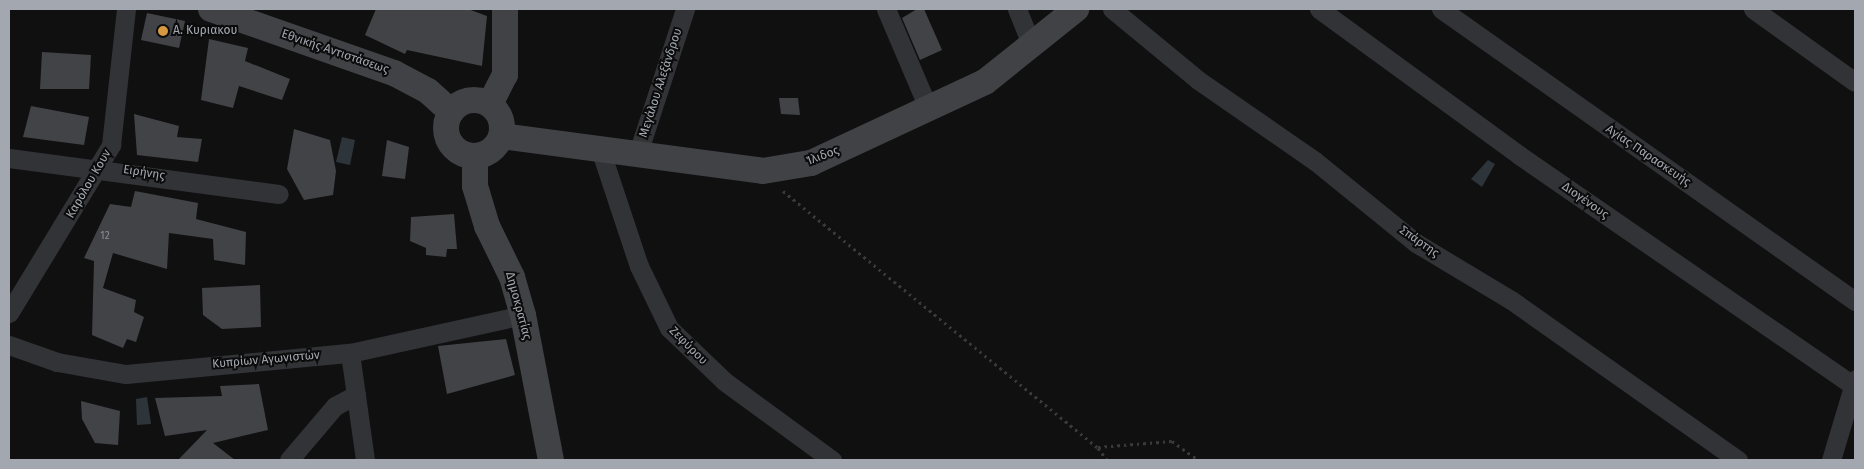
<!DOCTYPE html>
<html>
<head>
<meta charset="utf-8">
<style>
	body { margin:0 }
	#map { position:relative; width:1864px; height:469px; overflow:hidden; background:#101011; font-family:"Fira Sans",sans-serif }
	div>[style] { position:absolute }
	.water>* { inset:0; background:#2d353a }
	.building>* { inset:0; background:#424346 }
	.path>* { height:3px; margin-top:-1.5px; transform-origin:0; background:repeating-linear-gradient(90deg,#383a3c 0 2.5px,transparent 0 6.5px) }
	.street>* { height:19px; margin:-9.5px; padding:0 9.5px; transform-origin:9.5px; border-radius:9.5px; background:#323336 }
	.secondary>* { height:26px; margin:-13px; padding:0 13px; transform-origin:13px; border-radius:13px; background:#404245 }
	.secondary>.ring { margin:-13px; padding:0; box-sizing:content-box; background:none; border:26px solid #404245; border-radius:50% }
	.dots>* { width:14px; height:14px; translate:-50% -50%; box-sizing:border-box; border:2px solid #0b0b0c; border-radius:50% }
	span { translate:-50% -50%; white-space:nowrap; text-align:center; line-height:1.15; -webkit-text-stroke:4px #0b0b0c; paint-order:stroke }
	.number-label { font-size:10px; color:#8b8f96 }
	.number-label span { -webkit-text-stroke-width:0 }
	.poi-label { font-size:12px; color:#a3a8b0 }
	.left { translate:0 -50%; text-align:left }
	.street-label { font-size:12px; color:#a3a8b0 }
	.frame { position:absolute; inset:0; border:10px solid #a3a8b0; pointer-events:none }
</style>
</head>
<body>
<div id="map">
	<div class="water">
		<div style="clip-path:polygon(342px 137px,355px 140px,350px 165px,336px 162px)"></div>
		<div style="clip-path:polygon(1488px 160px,1495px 164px,1482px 187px,1471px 179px)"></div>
		<div style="clip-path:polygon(147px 397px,151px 424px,137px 425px,136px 399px)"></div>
	</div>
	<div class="building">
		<div style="clip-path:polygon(376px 9px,468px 9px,487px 16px,482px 66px,407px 50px,405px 54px,365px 35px)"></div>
		<div style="clip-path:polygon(917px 9px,924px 9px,942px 50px,920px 60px,902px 18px)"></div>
		<div style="clip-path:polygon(147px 13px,185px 21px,179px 48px,141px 40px)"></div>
		<div style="clip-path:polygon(209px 39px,248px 48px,245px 61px,290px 79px,282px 100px,239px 86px,233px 108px,201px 100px)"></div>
		<div style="clip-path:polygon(42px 52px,91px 55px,89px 89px,40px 89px)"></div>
		<div style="clip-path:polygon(779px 98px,798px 98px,800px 115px,781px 114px)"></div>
		<div style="clip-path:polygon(31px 106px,89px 117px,84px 145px,23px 137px)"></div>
		<div style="clip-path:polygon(134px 114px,179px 126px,177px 137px,202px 139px,198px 162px,137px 155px)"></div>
		<div style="clip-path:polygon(294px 129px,330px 140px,336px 171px,333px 195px,304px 200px,287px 169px)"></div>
		<div style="clip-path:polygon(387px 140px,409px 147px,405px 179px,382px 176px)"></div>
		<div style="clip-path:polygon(135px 191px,198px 203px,196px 219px,246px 232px,245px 265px,214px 260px,213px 239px,169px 233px,167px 269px,113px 253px,103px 288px,136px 300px,134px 312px,144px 317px,136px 342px,127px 339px,123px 348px,92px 335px,94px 261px,84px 258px,110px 204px,131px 207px)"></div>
		<div style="clip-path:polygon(454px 214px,457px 249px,447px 249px,446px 257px,426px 255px,426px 248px,410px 241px,411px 217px)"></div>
		<div style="clip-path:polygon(260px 285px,261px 327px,222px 329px,203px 315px,202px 288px)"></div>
		<div style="clip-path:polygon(506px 339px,515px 375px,447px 394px,438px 346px)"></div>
		<div style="clip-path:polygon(259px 384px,268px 430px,213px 443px,235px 460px,178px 460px,207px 430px,165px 436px,155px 398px,222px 396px,220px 386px)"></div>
		<div style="clip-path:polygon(81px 401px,120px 411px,118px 445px,95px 443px,82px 419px)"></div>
	</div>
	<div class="path">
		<div style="left:783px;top:191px;width:407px;rotate:39.2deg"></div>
		<div style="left:1098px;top:448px;width:15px;rotate:53deg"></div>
		<div style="left:1098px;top:447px;width:74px;rotate:-4.6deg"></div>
		<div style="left:1172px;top:441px;width:32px;rotate:36deg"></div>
	</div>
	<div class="street">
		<div style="left:886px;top:9px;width:110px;rotate:66.9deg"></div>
		<div style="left:1017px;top:9px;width:40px;rotate:68deg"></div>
		<div style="left:1112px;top:9px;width:112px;rotate:39.5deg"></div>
		<div style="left:1198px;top:80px;width:142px;rotate:34.7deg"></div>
		<div style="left:1315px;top:161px;width:130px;rotate:39.1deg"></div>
		<div style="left:1416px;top:243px;width:111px;rotate:31deg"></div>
		<div style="left:1511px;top:300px;width:278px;rotate:35.2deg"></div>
		<div style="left:1319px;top:9px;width:248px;rotate:36.1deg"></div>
		<div style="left:1519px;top:155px;width:408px;rotate:34.6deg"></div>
		<div style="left:1441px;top:9px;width:507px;rotate:35.2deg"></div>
		<div style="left:1753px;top:9px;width:125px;rotate:35.6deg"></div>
		<div style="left:601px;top:152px;width:120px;rotate:71.6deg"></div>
		<div style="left:639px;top:266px;width:69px;rotate:64.2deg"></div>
		<div style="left:669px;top:328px;width:76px;rotate:43.9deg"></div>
		<div style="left:724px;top:381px;width:134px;rotate:36.2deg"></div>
		<div style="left:637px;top:156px;width:155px;rotate:-71.9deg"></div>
		<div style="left:9px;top:158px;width:272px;rotate:7.6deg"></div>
		<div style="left:9px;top:313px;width:197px;rotate:-58.7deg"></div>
		<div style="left:111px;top:145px;width:137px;rotate:-83.7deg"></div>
		<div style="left:9px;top:345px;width:51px;rotate:19.5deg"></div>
		<div style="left:57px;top:362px;width:70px;rotate:9.9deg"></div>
		<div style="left:126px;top:374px;width:225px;rotate:-5.4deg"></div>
		<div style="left:350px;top:353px;width:177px;rotate:-12.4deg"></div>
		<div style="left:350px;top:353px;width:108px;rotate:82deg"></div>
		<div style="left:289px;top:460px;width:71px;rotate:-49.6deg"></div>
		<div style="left:335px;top:406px;width:24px;rotate:-28deg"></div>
		<div style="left:1831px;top:460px;width:84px;rotate:-73.3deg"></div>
	</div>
	<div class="secondary">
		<div style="left:211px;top:9px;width:194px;rotate:19.3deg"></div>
		<div style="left:394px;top:73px;width:38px;rotate:28deg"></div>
		<div style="left:428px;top:91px;width:31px;rotate:42deg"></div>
		<div class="ring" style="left:446px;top:100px;width:30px;height:30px"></div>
		<div style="left:490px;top:104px;width:33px;rotate:-63deg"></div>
		<div style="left:505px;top:75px;width:66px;rotate:-90deg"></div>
		<div style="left:502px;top:136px;width:263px;rotate:7.6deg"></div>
		<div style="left:763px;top:171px;width:49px;rotate:-9.5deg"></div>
		<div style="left:811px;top:163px;width:192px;rotate:-25deg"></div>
		<div style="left:985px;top:82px;width:117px;rotate:-38.7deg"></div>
		<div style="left:475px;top:157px;width:29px;rotate:90deg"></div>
		<div style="left:475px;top:186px;width:42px;rotate:73.3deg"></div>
		<div style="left:487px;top:226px;width:57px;rotate:63.9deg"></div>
		<div style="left:512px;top:277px;width:40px;rotate:74deg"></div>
		<div style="left:523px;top:315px;width:148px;rotate:79.1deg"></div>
	</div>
	<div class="dots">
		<div style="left:163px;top:31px;background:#d89841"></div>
	</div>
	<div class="number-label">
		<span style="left:105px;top:237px">12</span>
	</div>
	<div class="poi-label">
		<span class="left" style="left:173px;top:31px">Α. Κυριακου</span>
	</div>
	<div class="street-label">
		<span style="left:335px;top:52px;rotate:19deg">Εθνικής Αντιστάσεως</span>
		<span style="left:661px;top:83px;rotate:-72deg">Μεγάλου Αλεξάνδρου</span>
		<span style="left:823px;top:156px;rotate:-21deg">Ίλιδος</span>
		<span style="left:1648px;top:156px;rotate:34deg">Αγίας Παρασκευής</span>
		<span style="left:144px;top:173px;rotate:9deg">Ειρήνης</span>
		<span style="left:89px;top:184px;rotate:-60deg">Καρόλου Κουν</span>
		<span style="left:1585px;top:201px;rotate:35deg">Διογένους</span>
		<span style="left:1419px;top:242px;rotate:35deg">Σπάρτης</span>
		<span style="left:518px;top:306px;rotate:75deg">Δημοκρατίας</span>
		<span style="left:688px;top:346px;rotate:45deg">Ζεφύρου</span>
		<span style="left:266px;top:360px;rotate:-5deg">Κυπρίων Αγωνιστών</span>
	</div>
	<div class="frame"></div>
</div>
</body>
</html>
